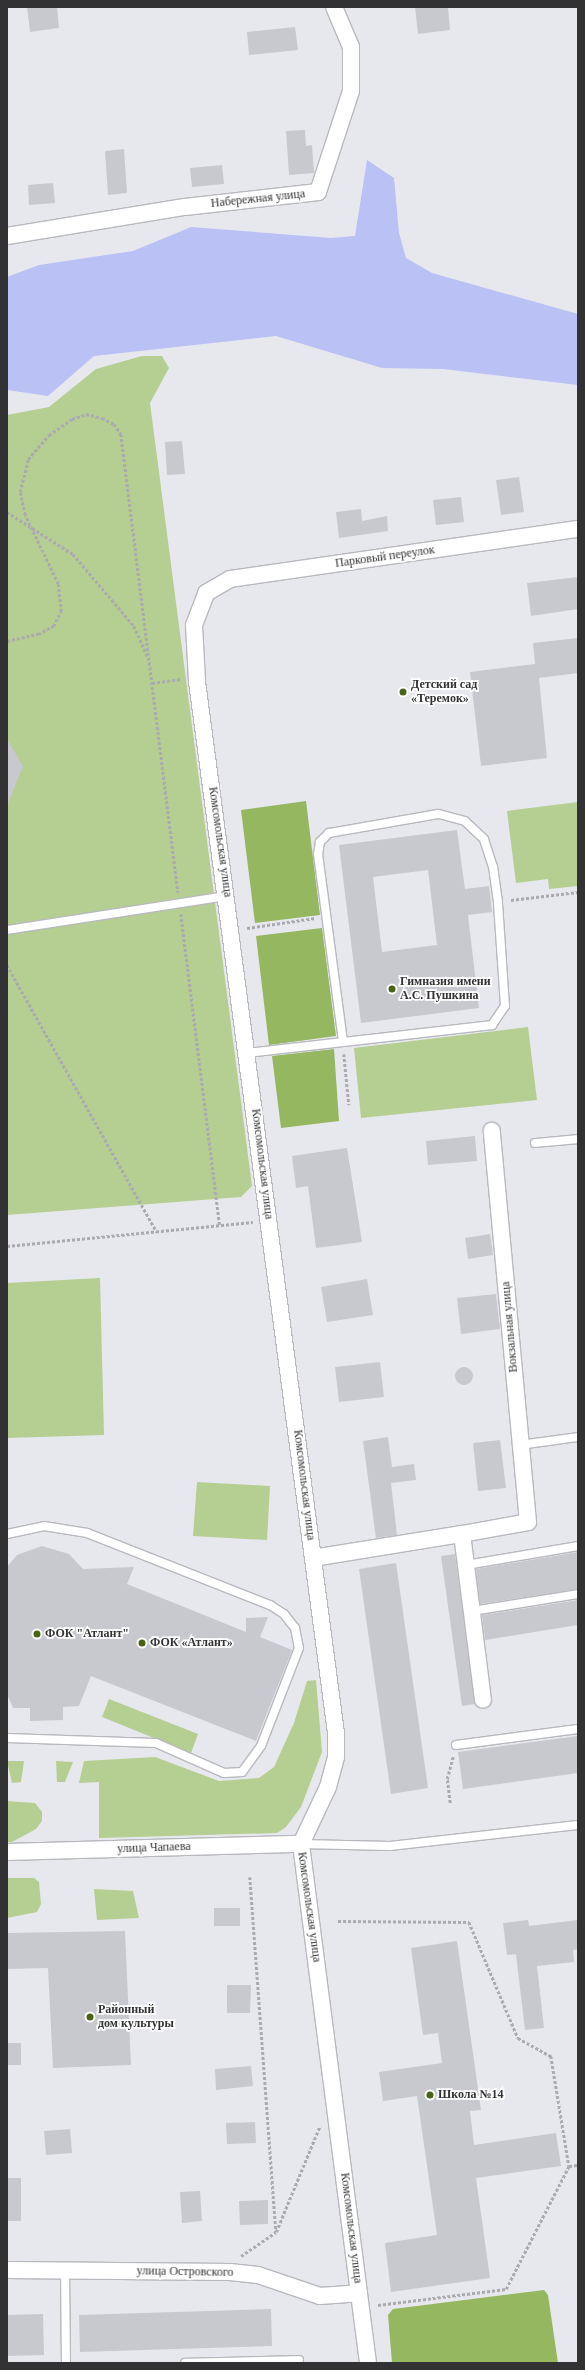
<!DOCTYPE html>
<html>
<head>
<meta charset="utf-8">
<style>
	body { margin:0 }
	#map { position:relative; width:585px; height:2370px; overflow:hidden; background:#e7e8ee; font-family:"Times New Roman",serif }
	div>[style] { position:absolute }
	.green>* { inset:0; background:#b5ce92 }
	.forest>* { inset:0; background:#95b75f }
	.water>* { inset:0; background:#bac1f5 }
	.building>* { inset:0; background:#c8c9cf }
	.round { border-radius:50% }
	.path>* { height:2.5px; margin-top:-1.25px; transform-origin:0; background:repeating-linear-gradient(90deg,#aaaaaf 0 3px,transparent 0 5px) }
	.roads { filter:drop-shadow(1px 0 #b8b9be) drop-shadow(-1px 0 #b8b9be) drop-shadow(0 1px #b8b9be) drop-shadow(0 -1px #b8b9be) }
	.lane>* { height:8px; margin:-4px; padding:0 4px; transform-origin:4px; border-radius:4px; background:#fff }
	.street>* { height:16px; margin:-8px; padding:0 8px; transform-origin:8px; border-radius:8px; background:#fff }
	.dots>* { width:11px; height:11px; translate:-50% -50%; box-sizing:border-box; border:2px solid #fff; border-radius:50% }
	span { translate:-50% -50%; white-space:nowrap; text-align:center; line-height:1.15; -webkit-text-stroke:3.5px #fff; paint-order:stroke }
	.street-label { font-size:12px; color:#323234 }
	.poi-label { font-size:12px; color:#323234; font-weight:700 }
	.left { translate:0 -50%; text-align:left }
	.frame { position:absolute; inset:0; border:8px solid #323234; pointer-events:none }
</style>
</head>
<body>
<div id="map">
	<div class="green">
		<div style="clip-path:polygon(142px 356px,162px 356px,169px 368px,150px 403px,252px 1186px,241px 1197px,7px 1215px,7px 415px,49px 407px,96px 369px)"></div>
		<div style="clip-path:polygon(578px 802px,578px 886px,549px 889px,548px 879px,516px 883px,507px 811px)"></div>
		<div style="clip-path:polygon(528px 1027px,537px 1100px,361px 1118px,354px 1048px)"></div>
		<div style="clip-path:polygon(100px 1278px,104px 1435px,7px 1438px,7px 1283px)"></div>
		<div style="clip-path:polygon(197px 1482px,270px 1486px,267px 1540px,193px 1536px)"></div>
		<div style="clip-path:polygon(316px 1680px,322px 1752px,301px 1807px,286px 1827px,277px 1833px,99px 1838px,99px 1782px,79px 1783px,84px 1761px,155px 1757px,219px 1781px,259px 1778px,274px 1767px,294px 1723px,307px 1681px)"></div>
		<div style="clip-path:polygon(109px 1699px,198px 1734px,191px 1753px,102px 1717px)"></div>
		<div style="clip-path:polygon(7px 1761px,24px 1761px,21px 1782px,12px 1783px)"></div>
		<div style="clip-path:polygon(56px 1761px,73px 1762px,65px 1782px,57px 1782px)"></div>
		<div style="clip-path:polygon(7px 1801px,35px 1803px,42px 1812px,42px 1821px,36px 1829px,12px 1842px,7px 1842px)"></div>
		<div style="clip-path:polygon(7px 1878px,34px 1878px,39px 1882px,41px 1904px,37px 1912px,7px 1918px)"></div>
		<div style="clip-path:polygon(94px 1889px,133px 1891px,139px 1918px,97px 1920px)"></div>
	</div>
	<div class="forest">
		<div style="clip-path:polygon(306px 801px,320px 915px,255px 923px,241px 810px)"></div>
		<div style="clip-path:polygon(322px 928px,336px 1036px,269px 1045px,256px 936px)"></div>
		<div style="clip-path:polygon(334px 1049px,339px 1121px,281px 1128px,272px 1056px)"></div>
		<div style="clip-path:polygon(544px 2290px,548px 2295px,558px 2363px,392px 2363px,388px 2315px,393px 2309px)"></div>
	</div>
	<div class="water">
		<div style="clip-path:polygon(367px 160px,394px 178px,399px 233px,406px 258px,432px 273px,578px 314px,578px 385px,443px 369px,382px 368px,276px 336px,94px 356px,48px 396px,7px 390px,7px 277px,39px 265px,133px 251px,191px 227px,331px 238px,355px 236px)"></div>
	</div>
	<div class="building">
		<div style="clip-path:polygon(27px 7px,57px 7px,59px 28px,30px 32px)"></div>
		<div style="clip-path:polygon(415px 7px,448px 7px,450px 30px,418px 34px)"></div>
		<div style="clip-path:polygon(295px 27px,298px 50px,249px 55px,247px 32px)"></div>
		<div style="clip-path:polygon(305px 130px,306px 146px,312px 145px,314px 173px,289px 175px,286px 131px)"></div>
		<div style="clip-path:polygon(124px 149px,127px 193px,108px 195px,105px 151px)"></div>
		<div style="clip-path:polygon(222px 165px,224px 184px,192px 187px,190px 168px)"></div>
		<div style="clip-path:polygon(53px 183px,55px 203px,29px 205px,28px 185px)"></div>
		<div style="clip-path:polygon(182px 441px,185px 474px,167px 475px,165px 442px)"></div>
		<div style="clip-path:polygon(519px 477px,524px 512px,501px 515px,496px 480px)"></div>
		<div style="clip-path:polygon(461px 497px,464px 522px,436px 525px,433px 500px)"></div>
		<div style="clip-path:polygon(361px 509px,362px 521px,387px 516px,388px 531px,339px 538px,336px 512px)"></div>
		<div style="clip-path:polygon(578px 577px,578px 609px,531px 616px,527px 583px)"></div>
		<div style="clip-path:polygon(578px 638px,578px 673px,539px 678px,547px 758px,481px 766px,470px 672px,535px 664px,533px 643px)"></div>
		<div style="clip-path:polygon(7px 739px,23px 766px,8px 804px,7px 804px)"></div>
		<div style="clip-path:polygon(evenodd,457px 830px,465px 889px,489px 886px,492px 912px,468px 915px,479px 1008px,361px 1023px,339px 845px,457px 830px,428px 870px,437px 945px,382px 952px,373px 877px,428px 870px)"></div>
		<div style="clip-path:polygon(475px 1136px,477px 1161px,428px 1165px,426px 1141px)"></div>
		<div style="clip-path:polygon(347px 1148px,362px 1242px,316px 1248px,308px 1186px,296px 1188px,292px 1156px)"></div>
		<div style="clip-path:polygon(490px 1234px,493px 1255px,468px 1259px,465px 1238px)"></div>
		<div style="clip-path:polygon(367px 1279px,373px 1315px,327px 1322px,321px 1287px)"></div>
		<div style="clip-path:polygon(496px 1294px,500px 1329px,461px 1334px,457px 1298px)"></div>
		<div style="clip-path:polygon(380px 1362px,384px 1397px,339px 1402px,335px 1367px)"></div>
		<div class="round" style="left:455px;top:1367px;width:18px;height:18px"></div>
		<div style="clip-path:polygon(388px 1437px,392px 1467px,414px 1464px,416px 1480px,391px 1483px,397px 1535px,376px 1538px,363px 1441px)"></div>
		<div style="clip-path:polygon(500px 1440px,506px 1488px,478px 1491px,473px 1443px)"></div>
		<div style="clip-path:polygon(42px 1546px,69px 1554px,83px 1569px,134px 1567px,127px 1584px,246px 1632px,246px 1618px,268px 1617px,260px 1637px,292px 1650px,256px 1741px,91px 1676px,79px 1706px,63px 1707px,63px 1720px,30px 1721px,30px 1708px,13px 1708px,7px 1694px,7px 1567px,17px 1555px)"></div>
		<div style="clip-path:polygon(578px 1552px,578px 1589px,480px 1604px,476px 1569px)"></div>
		<div style="clip-path:polygon(455px 1554px,475px 1704px,462px 1706px,441px 1556px)"></div>
		<div style="clip-path:polygon(396px 1563px,428px 1788px,391px 1794px,359px 1569px)"></div>
		<div style="clip-path:polygon(578px 1600px,578px 1625px,485px 1640px,482px 1615px)"></div>
		<div style="clip-path:polygon(578px 1736px,578px 1773px,463px 1789px,458px 1752px)"></div>
		<div style="clip-path:polygon(214px 1908px,240px 1908px,240px 1926px,214px 1926px)"></div>
		<div style="clip-path:polygon(528px 1920px,529px 1926px,578px 1920px,578px 1949px,573px 1950px,574px 1962px,537px 1966px,544px 2028px,525px 2030px,516px 1954px,507px 1955px,503px 1923px)"></div>
		<div style="clip-path:polygon(125px 1931px,131px 2065px,53px 2068px,48px 1968px,7px 1969px,7px 1933px)"></div>
		<div style="clip-path:polygon(457px 1941px,481px 2110px,470px 2111px,474px 2145px,556px 2133px,561px 2166px,476px 2178px,490px 2278px,391px 2292px,385px 2243px,437px 2235px,417px 2096px,383px 2101px,379px 2072px,442px 2063px,438px 2033px,423px 2035px,411px 1948px)"></div>
		<div style="clip-path:polygon(227px 1985px,251px 1985px,250px 2013px,227px 2013px)"></div>
		<div style="clip-path:polygon(7px 2043px,21px 2043px,21px 2065px,7px 2065px)"></div>
		<div style="clip-path:polygon(251px 2066px,253px 2086px,216px 2090px,215px 2069px)"></div>
		<div style="clip-path:polygon(255px 2122px,256px 2143px,227px 2144px,226px 2123px)"></div>
		<div style="clip-path:polygon(70px 2129px,72px 2153px,46px 2155px,44px 2131px)"></div>
		<div style="clip-path:polygon(7px 2178px,21px 2178px,21px 2221px,7px 2221px)"></div>
		<div style="clip-path:polygon(200px 2191px,202px 2221px,182px 2223px,180px 2192px)"></div>
		<div style="clip-path:polygon(268px 2200px,268px 2224px,240px 2225px,239px 2201px)"></div>
		<div style="clip-path:polygon(271px 2309px,272px 2346px,80px 2352px,79px 2315px)"></div>
		<div style="clip-path:polygon(43px 2314px,44px 2355px,7px 2356px,7px 2315px)"></div>
	</div>
	<div class="path">
		<div style="left:7px;top:512px;width:78px;rotate:32.5deg"></div>
		<div style="left:73px;top:554px;width:94px;rotate:49.7deg"></div>
		<div style="left:134px;top:626px;width:35px;rotate:66deg"></div>
		<div style="left:7px;top:641px;width:32px;rotate:-13deg"></div>
		<div style="left:38px;top:634px;width:17px;rotate:-28deg"></div>
		<div style="left:53px;top:626px;width:16px;rotate:-60deg"></div>
		<div style="left:61px;top:612px;width:28px;rotate:-96deg"></div>
		<div style="left:58px;top:584px;width:76px;rotate:-115.6deg"></div>
		<div style="left:25px;top:515px;width:24px;rotate:-102deg"></div>
		<div style="left:20px;top:492px;width:34px;rotate:-76deg"></div>
		<div style="left:28px;top:459px;width:32px;rotate:-49deg"></div>
		<div style="left:49px;top:435px;width:28px;rotate:-35deg"></div>
		<div style="left:72px;top:419px;width:15px;rotate:-20deg"></div>
		<div style="left:86px;top:414px;width:16px;rotate:14deg"></div>
		<div style="left:102px;top:418px;width:13px;rotate:27deg"></div>
		<div style="left:114px;top:424px;width:12px;rotate:55deg"></div>
		<div style="left:121px;top:434px;width:462px;rotate:82.9deg"></div>
		<div style="left:152px;top:683px;width:29px;rotate:-8deg"></div>
		<div style="left:511px;top:900px;width:67px;rotate:-6.8deg"></div>
		<div style="left:181px;top:914px;width:313px;rotate:82.9deg"></div>
		<div style="left:247px;top:928px;width:69px;rotate:-8.4deg"></div>
		<div style="left:7px;top:965px;width:306px;rotate:60.7deg"></div>
		<div style="left:344px;top:1054px;width:51px;rotate:84.4deg"></div>
		<div style="left:7px;top:1246px;width:247px;rotate:-5.6deg"></div>
		<div style="left:450px;top:1803px;width:24px;rotate:-97deg"></div>
		<div style="left:447px;top:1779px;width:23px;rotate:-75deg"></div>
		<div style="left:250px;top:1877px;width:356px;rotate:85.8deg"></div>
		<div style="left:338px;top:1921px;width:131px;rotate:0.4deg"></div>
		<div style="left:469px;top:1922px;width:126px;rotate:67.1deg"></div>
		<div style="left:518px;top:2038px;width:38px;rotate:29deg"></div>
		<div style="left:551px;top:2056px;width:111px;rotate:80.7deg"></div>
		<div style="left:241px;top:2256px;width:42px;rotate:-34.4deg"></div>
		<div style="left:276px;top:2232px;width:115px;rotate:-67.5deg"></div>
		<div style="left:378px;top:2305px;width:129px;rotate:-7.1deg"></div>
		<div style="left:506px;top:2289px;width:138px;rotate:-62.9deg"></div>
		<div style="left:569px;top:2166px;width:9px;rotate:-6deg"></div>
	</div>
	<div class="roads">
		<div class="lane">
			<div style="left:7px;top:930px;width:223px;rotate:-8.8deg"></div>
			<div style="left:247px;top:1053px;width:247px;rotate:-6.5deg"></div>
			<div style="left:492px;top:1025px;width:23px;rotate:-56deg"></div>
			<div style="left:505px;top:1006px;width:104px;rotate:-93.9deg"></div>
			<div style="left:498px;top:902px;width:35px;rotate:-98deg"></div>
			<div style="left:493px;top:867px;width:29px;rotate:-108deg"></div>
			<div style="left:484px;top:839px;width:26px;rotate:-137deg"></div>
			<div style="left:465px;top:821px;width:28px;rotate:-165deg"></div>
			<div style="left:438px;top:814px;width:111px;rotate:170.1deg"></div>
			<div style="left:329px;top:833px;width:13px;rotate:135deg"></div>
			<div style="left:320px;top:842px;width:12px;rotate:99deg"></div>
			<div style="left:318px;top:854px;width:189px;rotate:82.4deg"></div>
			<div style="left:535px;top:1143px;width:43px;rotate:-5.3deg"></div>
			<div style="left:520px;top:1445px;width:59px;rotate:-7.9deg"></div>
			<div style="left:7px;top:1534px;width:38px;rotate:-12deg"></div>
			<div style="left:44px;top:1526px;width:44px;rotate:9.2deg"></div>
			<div style="left:87px;top:1533px;width:197px;rotate:21.5deg"></div>
			<div style="left:270px;top:1605px;width:17px;rotate:33deg"></div>
			<div style="left:284px;top:1614px;width:18px;rotate:52deg"></div>
			<div style="left:295px;top:1628px;width:20px;rotate:79deg"></div>
			<div style="left:299px;top:1648px;width:105px;rotate:111.2deg"></div>
			<div style="left:261px;top:1746px;width:32px;rotate:126deg"></div>
			<div style="left:242px;top:1772px;width:18px;rotate:177deg"></div>
			<div style="left:224px;top:1773px;width:74px;rotate:-156.2deg"></div>
			<div style="left:156px;top:1743px;width:149px;rotate:-178.1deg"></div>
			<div style="left:466px;top:1565px;width:114px;rotate:-9.6deg"></div>
			<div style="left:472px;top:1611px;width:107px;rotate:-9.1deg"></div>
			<div style="left:456px;top:1745px;width:123px;rotate:-7.5deg"></div>
			<div style="left:301px;top:1844px;width:89px;rotate:1.3deg"></div>
			<div style="left:390px;top:1846px;width:189px;rotate:-6.4deg"></div>
			<div style="left:65px;top:2270px;width:93px;rotate:89.4deg"></div>
			<div style="left:185px;top:2363px;width:114px;rotate:-1.5deg"></div>
		</div>
		<div class="street">
			<div style="left:7px;top:236px;width:180px;rotate:-9.3deg"></div>
			<div style="left:185px;top:207px;width:134px;rotate:-6.4deg"></div>
			<div style="left:318px;top:192px;width:106px;rotate:-71.9deg"></div>
			<div style="left:351px;top:91px;width:44px;rotate:-90deg"></div>
			<div style="left:351px;top:47px;width:43px;rotate:-113deg"></div>
			<div style="left:462px;top:1534px;width:67px;rotate:-10.3deg"></div>
			<div style="left:528px;top:1522px;width:393px;rotate:-95.3deg"></div>
			<div style="left:313px;top:1558px;width:151px;rotate:-9.2deg"></div>
			<div style="left:462px;top:1534px;width:167px;rotate:82.8deg"></div>
			<div style="left:7px;top:1852px;width:294px;rotate:-1.6deg"></div>
			<div style="left:7px;top:2270px;width:223px;rotate:0.5deg"></div>
			<div style="left:230px;top:2272px;width:28px;rotate:6deg"></div>
			<div style="left:258px;top:2275px;width:65px;rotate:18.7deg"></div>
			<div style="left:320px;top:2296px;width:39px;rotate:-4deg"></div>
			<div style="left:368px;top:2363px;width:523px;rotate:-97.36deg"></div>
			<div style="left:301px;top:1844px;width:63px;rotate:-64.7deg"></div>
			<div style="left:328px;top:1787px;width:31px;rotate:-75deg"></div>
			<div style="left:336px;top:1757px;width:24px;rotate:-90deg"></div>
			<div style="left:336px;top:1733px;width:1061px;rotate:-97.53deg"></div>
			<div style="left:197px;top:681px;width:56px;rotate:-93.1deg"></div>
			<div style="left:194px;top:625px;width:34px;rotate:-69deg"></div>
			<div style="left:206px;top:593px;width:28px;rotate:-30deg"></div>
			<div style="left:230px;top:579px;width:352px;rotate:-8.2deg"></div>
		</div>
	</div>
	<div class="dots">
		<div style="left:403px;top:692px;background:#4a6415"></div>
		<div style="left:392px;top:989px;background:#4a6415"></div>
		<div style="left:37px;top:1634px;background:#4a6415"></div>
		<div style="left:142px;top:1643px;background:#4a6415"></div>
		<div style="left:90px;top:2017px;background:#4a6415"></div>
		<div style="left:430px;top:2095px;background:#4a6415"></div>
	</div>
	<div class="street-label">
		<span style="left:258px;top:199px;rotate:-6deg">Набережная улица</span>
		<span style="left:385px;top:557px;rotate:-8deg">Парковый переулок</span>
		<span style="left:220px;top:842px;rotate:82deg">Комсомольская улица</span>
		<span style="left:262px;top:1164px;rotate:83deg">Комсомольская улица</span>
		<span style="left:510px;top:1327px;rotate:-95deg">Вокзальная улица</span>
		<span style="left:304px;top:1485px;rotate:83deg">Комсомольская улица</span>
		<span style="left:154px;top:1848px;rotate:-2deg">улица Чапаева</span>
		<span style="left:309px;top:1907px;rotate:82deg">Комсомольская улица</span>
		<span style="left:351px;top:2228px;rotate:83deg">Комсомольская улица</span>
		<span style="left:185px;top:2272px;rotate:1deg">улица Островского</span>
	</div>
	<div class="poi-label">
		<span class="left" style="left:411px;top:692px">Детский сад<br>«Теремок»</span>
		<span class="left" style="left:400px;top:989px">Гимназия имени<br>А.С. Пушкина</span>
		<span class="left" style="left:45px;top:1634px">ФОК "Атлант"</span>
		<span class="left" style="left:150px;top:1643px">ФОК «Атлант»</span>
		<span class="left" style="left:98px;top:2017px">Районный<br>дом культуры</span>
		<span class="left" style="left:438px;top:2095px">Школа №14</span>
	</div>
	<div class="frame"></div>
</div>
</body>
</html>
